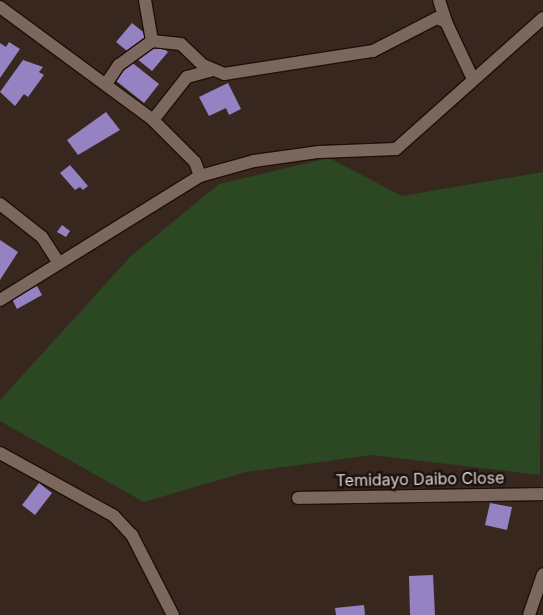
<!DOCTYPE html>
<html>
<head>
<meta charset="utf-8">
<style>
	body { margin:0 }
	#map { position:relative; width:543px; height:615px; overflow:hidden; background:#38271e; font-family:Inter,sans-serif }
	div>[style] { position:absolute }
	.green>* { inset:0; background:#2b4823 }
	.building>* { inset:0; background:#9582c2 }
	.roads { filter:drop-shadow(1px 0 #1f0f08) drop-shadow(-1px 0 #1f0f08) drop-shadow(0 1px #1f0f08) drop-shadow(0 -1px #1f0f08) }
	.minor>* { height:12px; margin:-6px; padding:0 6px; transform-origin:6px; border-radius:6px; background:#7b675d }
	span { translate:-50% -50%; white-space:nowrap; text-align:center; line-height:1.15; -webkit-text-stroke:5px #1a120e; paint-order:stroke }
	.street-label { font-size:16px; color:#dfd3cd }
</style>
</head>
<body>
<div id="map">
	<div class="green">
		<div style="clip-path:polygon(329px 158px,402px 196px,543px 172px,540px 475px,373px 455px,246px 472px,144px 502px,0 421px,0 400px,130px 257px,219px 184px)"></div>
	</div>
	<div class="building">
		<div style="clip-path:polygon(132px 23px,168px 52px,152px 71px,116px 42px)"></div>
		<div style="clip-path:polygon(9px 42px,20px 49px,0 78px,0 43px,6px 47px)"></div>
		<div style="clip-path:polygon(23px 60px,43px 67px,39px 72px,44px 75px,28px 97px,24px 94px,15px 106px,0 92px)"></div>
		<div style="clip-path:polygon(130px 61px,159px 84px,144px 103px,115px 80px)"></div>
		<div style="clip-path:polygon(228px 83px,241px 109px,229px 115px,226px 108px,209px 116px,199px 97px)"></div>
		<div style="clip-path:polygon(106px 112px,120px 130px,78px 155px,67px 140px)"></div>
		<div style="clip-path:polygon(70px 165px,88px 186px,83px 190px,80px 187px,75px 190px,60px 173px)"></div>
		<div style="clip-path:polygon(62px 225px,70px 231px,66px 237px,57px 232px)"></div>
		<div style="clip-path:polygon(0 240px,18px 252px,0 280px)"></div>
		<div style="clip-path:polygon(37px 286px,42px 295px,17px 309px,12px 299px)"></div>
		<div style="clip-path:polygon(39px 483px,52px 493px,35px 515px,22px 505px)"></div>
		<div style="clip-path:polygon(490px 503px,512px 507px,507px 530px,485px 525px)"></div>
		<div style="clip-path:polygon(433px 575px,435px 615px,410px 615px,409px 576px)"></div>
		<div style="clip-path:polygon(364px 605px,365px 615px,336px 615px,335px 608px)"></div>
	</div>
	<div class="roads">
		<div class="minor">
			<div style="left:145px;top:0;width:42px;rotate:80.3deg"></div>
			<div style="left:439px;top:0;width:23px;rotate:72deg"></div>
			<div style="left:0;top:7px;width:190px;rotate:36.4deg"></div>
			<div style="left:153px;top:120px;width:59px;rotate:45deg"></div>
			<div style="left:195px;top:162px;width:15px;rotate:70deg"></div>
			<div style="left:106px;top:84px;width:23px;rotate:-56deg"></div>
			<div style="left:119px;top:65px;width:41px;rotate:-36deg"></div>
			<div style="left:152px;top:41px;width:29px;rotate:6deg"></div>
			<div style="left:181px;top:44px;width:30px;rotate:44deg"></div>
			<div style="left:203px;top:65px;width:23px;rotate:23deg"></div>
			<div style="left:224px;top:74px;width:151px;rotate:-8.8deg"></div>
			<div style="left:373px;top:51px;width:72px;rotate:-27.3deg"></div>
			<div style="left:437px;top:18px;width:10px;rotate:24deg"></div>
			<div style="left:446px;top:22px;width:63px;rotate:64.7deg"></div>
			<div style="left:153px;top:120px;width:55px;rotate:-51.7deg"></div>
			<div style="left:187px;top:77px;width:27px;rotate:-15deg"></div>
			<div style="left:0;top:204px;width:53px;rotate:38.2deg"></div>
			<div style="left:42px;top:237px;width:30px;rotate:57deg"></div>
			<div style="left:0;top:300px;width:235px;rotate:-31.8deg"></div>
			<div style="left:200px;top:176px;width:56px;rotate:-15.5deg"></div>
			<div style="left:254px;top:161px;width:66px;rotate:-7.9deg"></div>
			<div style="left:319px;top:152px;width:77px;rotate:-2.2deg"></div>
			<div style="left:396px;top:149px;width:197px;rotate:-41.7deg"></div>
			<div style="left:0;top:453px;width:130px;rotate:28.9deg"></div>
			<div style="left:114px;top:516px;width:26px;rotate:47deg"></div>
			<div style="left:132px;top:535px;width:90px;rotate:62.9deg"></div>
			<div style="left:298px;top:498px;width:245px;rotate:-0.9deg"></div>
			<div style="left:529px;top:615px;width:43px;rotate:-71.1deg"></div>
		</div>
	</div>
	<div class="street-label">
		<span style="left:420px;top:479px;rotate:-1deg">Temidayo Daibo Close</span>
	</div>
</div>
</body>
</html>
